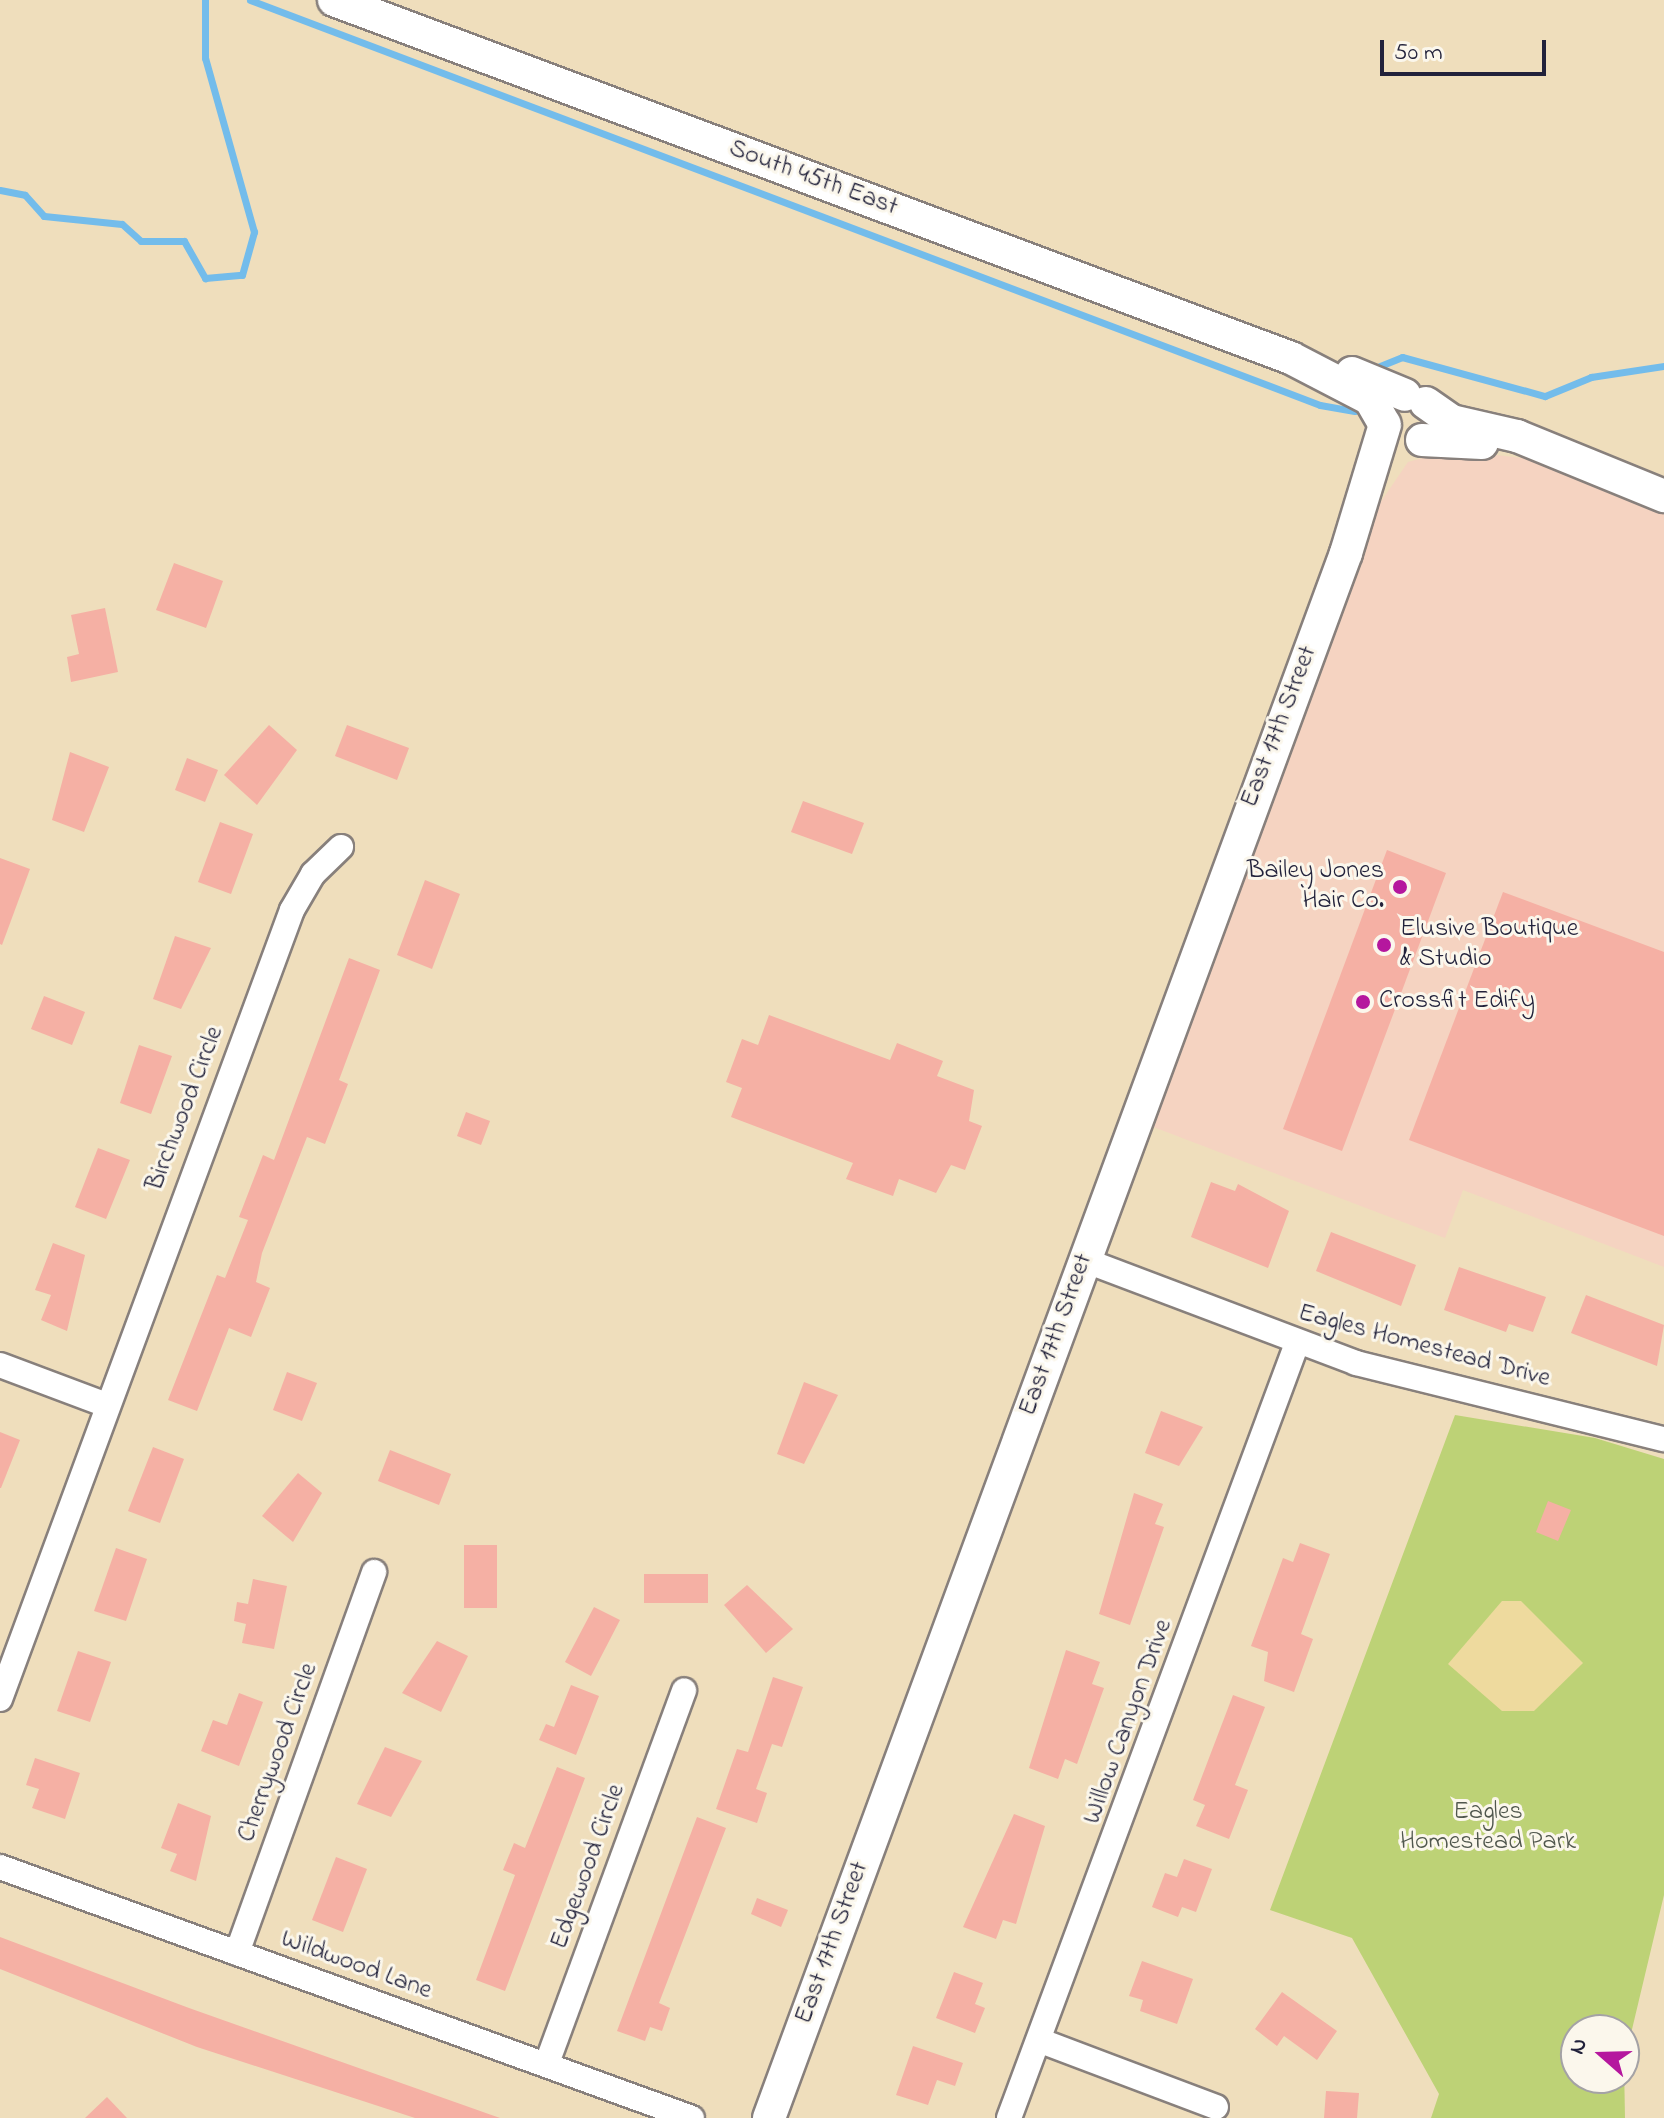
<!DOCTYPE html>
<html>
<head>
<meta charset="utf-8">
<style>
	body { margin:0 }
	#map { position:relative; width:1664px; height:2118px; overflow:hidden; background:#efdebc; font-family:"Indie Flower",sans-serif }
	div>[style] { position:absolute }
	.built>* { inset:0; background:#f5d3c1 }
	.green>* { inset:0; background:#bdd276 }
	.sand>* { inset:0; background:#eeda9e }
	.stream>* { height:7px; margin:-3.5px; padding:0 3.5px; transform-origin:3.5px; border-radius:3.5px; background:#73bceb }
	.building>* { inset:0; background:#f5b0a4 }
	.roads { filter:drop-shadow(2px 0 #88807c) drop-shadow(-2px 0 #88807c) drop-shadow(0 2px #88807c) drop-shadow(0 -2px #88807c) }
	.minor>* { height:24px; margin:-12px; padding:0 12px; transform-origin:12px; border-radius:12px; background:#fff }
	.major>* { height:32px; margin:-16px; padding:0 16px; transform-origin:16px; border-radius:16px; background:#fff }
	.dots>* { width:22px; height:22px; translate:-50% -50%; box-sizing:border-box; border:4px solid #fbf7ec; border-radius:50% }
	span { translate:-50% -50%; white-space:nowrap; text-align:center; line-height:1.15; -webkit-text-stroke:6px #fbf7ec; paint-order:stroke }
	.street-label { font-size:26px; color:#22223b }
	.poi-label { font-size:26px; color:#22223b }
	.right { translate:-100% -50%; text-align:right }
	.left { translate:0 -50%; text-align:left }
	.park-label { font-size:26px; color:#50574d }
	.north { position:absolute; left:1560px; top:2014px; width:80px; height:80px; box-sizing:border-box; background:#fbf7ec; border:2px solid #a4a2a5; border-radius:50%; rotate:290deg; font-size:22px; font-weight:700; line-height:32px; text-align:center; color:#22223b }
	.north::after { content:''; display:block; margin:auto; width:28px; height:36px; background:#b5179e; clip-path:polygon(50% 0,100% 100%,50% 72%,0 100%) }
	.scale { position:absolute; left:1380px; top:40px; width:166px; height:36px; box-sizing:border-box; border:4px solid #22223b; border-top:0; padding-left:10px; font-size:24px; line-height:28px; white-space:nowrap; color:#22223b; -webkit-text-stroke:6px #fbf7ec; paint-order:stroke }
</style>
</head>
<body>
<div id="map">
	<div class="built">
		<div style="clip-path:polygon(1453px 450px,1582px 465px,1664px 496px,1664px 1267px,1463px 1190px,1445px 1238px,1135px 1120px,1346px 553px,1408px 462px)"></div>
	</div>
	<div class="green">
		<div style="clip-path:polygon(evenodd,1455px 1415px,1595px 1438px,1664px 1459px,1664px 1895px,1624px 2063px,1625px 2118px,1431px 2118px,1439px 2094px,1352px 1938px,1270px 1910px,1455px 1415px,1576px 2030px,1624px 2030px,1624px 2078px,1576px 2078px,1576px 2030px)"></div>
	</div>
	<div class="sand">
		<div style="clip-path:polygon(1502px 1601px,1521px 1601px,1583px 1663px,1534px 1711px,1502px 1711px,1448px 1664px)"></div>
	</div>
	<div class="stream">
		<div style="left:250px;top:0;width:1144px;rotate:20.73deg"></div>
		<div style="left:1320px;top:405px;width:35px;rotate:10deg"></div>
		<div style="left:0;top:190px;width:25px;rotate:11deg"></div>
		<div style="left:25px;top:195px;width:28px;rotate:48deg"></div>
		<div style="left:44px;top:216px;width:78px;rotate:5.9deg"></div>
		<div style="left:122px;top:224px;width:25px;rotate:42deg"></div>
		<div style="left:141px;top:241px;width:43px"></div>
		<div style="left:184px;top:241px;width:43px;rotate:60.4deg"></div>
		<div style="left:205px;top:278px;width:37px;rotate:-5deg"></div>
		<div style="left:242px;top:275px;width:45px;rotate:-74.4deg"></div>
		<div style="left:254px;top:232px;width:181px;rotate:-105.7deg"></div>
		<div style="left:205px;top:58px;width:58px;rotate:-90deg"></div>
		<div style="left:1380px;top:366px;width:24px;rotate:-22deg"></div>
		<div style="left:1402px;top:357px;width:148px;rotate:15.3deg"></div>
		<div style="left:1545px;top:396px;width:50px;rotate:-22.4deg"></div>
		<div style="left:1591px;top:377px;width:74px;rotate:-8.6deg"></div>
	</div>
	<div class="building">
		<div style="clip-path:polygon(174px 563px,223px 581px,206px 628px,156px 610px)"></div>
		<div style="clip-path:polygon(105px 608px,118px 672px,71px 682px,67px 657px,79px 654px,71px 615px)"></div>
		<div style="clip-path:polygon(269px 725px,297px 750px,257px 805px,224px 775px)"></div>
		<div style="clip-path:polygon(347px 725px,409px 748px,397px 780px,335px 756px)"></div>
		<div style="clip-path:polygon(70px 752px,109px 767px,84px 832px,52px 820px)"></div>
		<div style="clip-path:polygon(187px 758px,218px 770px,205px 802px,175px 790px)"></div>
		<div style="clip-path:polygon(803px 801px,864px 823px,852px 854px,791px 832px)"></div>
		<div style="clip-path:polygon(220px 822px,253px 834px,231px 894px,198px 882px)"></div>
		<div style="clip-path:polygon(1387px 850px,1446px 873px,1342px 1151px,1283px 1129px)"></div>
		<div style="clip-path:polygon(0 858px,30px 869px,2px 945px,0 944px)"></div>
		<div style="clip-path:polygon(425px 880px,460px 894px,432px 969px,397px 955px)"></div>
		<div style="clip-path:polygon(1503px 892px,1664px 952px,1664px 1236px,1409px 1140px)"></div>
		<div style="clip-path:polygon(175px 936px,211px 948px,181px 1009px,153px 999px)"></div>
		<div style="clip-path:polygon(349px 958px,380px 970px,339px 1080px,348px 1084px,325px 1144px,307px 1137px,262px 1253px,256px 1282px,270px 1288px,251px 1337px,229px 1328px,197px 1411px,168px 1400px,217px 1275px,225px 1278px,248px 1220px,239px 1217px,263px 1155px,274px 1160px)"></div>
		<div style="clip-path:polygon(44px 996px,85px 1012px,72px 1045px,31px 1029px)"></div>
		<div style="clip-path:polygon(769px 1015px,890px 1060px,897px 1043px,943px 1061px,937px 1076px,974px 1090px,969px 1121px,982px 1126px,965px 1170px,951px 1165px,936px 1193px,899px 1179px,893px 1196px,846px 1179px,853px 1163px,731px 1117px,742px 1088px,726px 1082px,742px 1039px,758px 1045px)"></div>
		<div style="clip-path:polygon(139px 1045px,172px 1056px,151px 1114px,120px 1103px)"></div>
		<div style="clip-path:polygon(466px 1112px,490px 1121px,481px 1145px,457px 1136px)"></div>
		<div style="clip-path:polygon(98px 1148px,130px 1160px,106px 1219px,75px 1207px)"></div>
		<div style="clip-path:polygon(1211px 1182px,1235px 1191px,1238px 1184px,1289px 1211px,1268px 1268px,1191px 1237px)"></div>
		<div style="clip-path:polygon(1331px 1232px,1416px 1265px,1401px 1306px,1316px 1271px)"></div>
		<div style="clip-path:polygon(53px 1243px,85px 1255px,67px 1331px,41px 1320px,51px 1295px,35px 1290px)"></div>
		<div style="clip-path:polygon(1459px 1267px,1546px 1297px,1533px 1332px,1509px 1324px,1506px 1332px,1444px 1310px)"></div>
		<div style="clip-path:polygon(1586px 1295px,1664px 1325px,1657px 1366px,1571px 1333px)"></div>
		<div style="clip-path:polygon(287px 1372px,317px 1383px,302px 1421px,273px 1410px)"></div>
		<div style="clip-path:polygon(804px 1382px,838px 1395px,804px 1464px,777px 1454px)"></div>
		<div style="clip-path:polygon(1161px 1411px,1203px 1427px,1179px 1466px,1145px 1453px)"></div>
		<div style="clip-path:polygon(0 1432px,20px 1440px,1px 1488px,0 1488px)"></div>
		<div style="clip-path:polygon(153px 1447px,184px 1459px,160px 1523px,128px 1511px)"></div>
		<div style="clip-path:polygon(390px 1450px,451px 1474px,439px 1505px,378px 1481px)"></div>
		<div style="clip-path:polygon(298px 1473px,322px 1493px,293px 1542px,262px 1516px)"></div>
		<div style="clip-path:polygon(1134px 1493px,1163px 1504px,1155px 1524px,1164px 1527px,1130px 1625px,1099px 1614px)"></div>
		<div style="clip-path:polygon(1548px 1501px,1571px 1510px,1558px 1541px,1536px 1532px)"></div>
		<div style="clip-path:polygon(1300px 1543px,1330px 1554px,1301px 1634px,1313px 1639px,1294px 1692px,1264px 1681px,1268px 1652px,1251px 1646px,1283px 1558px,1293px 1562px)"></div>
		<div style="clip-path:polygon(464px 1545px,497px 1545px,497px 1608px,464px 1608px)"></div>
		<div style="clip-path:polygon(116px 1548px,147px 1559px,126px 1621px,94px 1611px)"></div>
		<div style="clip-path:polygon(644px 1574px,708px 1574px,708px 1603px,644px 1603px)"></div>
		<div style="clip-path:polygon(253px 1579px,287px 1586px,274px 1649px,242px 1643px,246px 1624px,234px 1621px,237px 1602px,248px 1604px)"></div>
		<div style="clip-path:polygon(747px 1585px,793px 1629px,766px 1653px,724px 1605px)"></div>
		<div style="clip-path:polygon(594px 1607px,620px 1620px,591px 1676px,565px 1662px)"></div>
		<div style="clip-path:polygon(437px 1641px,468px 1656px,441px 1712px,402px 1693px)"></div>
		<div style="clip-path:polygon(1066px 1650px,1100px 1662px,1092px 1684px,1104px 1688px,1077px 1764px,1065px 1759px,1058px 1779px,1029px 1768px)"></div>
		<div style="clip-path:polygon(78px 1651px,111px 1662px,90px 1722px,57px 1711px)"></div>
		<div style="clip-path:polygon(773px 1677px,803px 1687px,782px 1747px,772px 1744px,756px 1789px,767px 1793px,757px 1823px,716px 1809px,737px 1749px,748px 1752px)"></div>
		<div style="clip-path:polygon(571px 1685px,599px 1696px,576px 1755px,539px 1740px,546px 1724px,554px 1727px)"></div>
		<div style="clip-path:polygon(239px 1693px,263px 1702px,239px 1766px,201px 1751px,213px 1720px,227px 1725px)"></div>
		<div style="clip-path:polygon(1233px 1695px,1265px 1707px,1235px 1785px,1248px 1790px,1229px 1839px,1196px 1826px,1205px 1805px,1193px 1800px)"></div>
		<div style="clip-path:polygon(385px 1747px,422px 1761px,391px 1817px,357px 1804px)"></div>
		<div style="clip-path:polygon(35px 1758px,80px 1773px,65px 1819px,32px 1808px,39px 1789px,26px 1785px)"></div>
		<div style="clip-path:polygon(557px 1767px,585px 1778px,505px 1991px,476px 1980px,515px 1875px,503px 1870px,514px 1843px,525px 1848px)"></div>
		<div style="clip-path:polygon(178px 1803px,211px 1816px,196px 1881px,170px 1871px,177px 1854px,161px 1848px)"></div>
		<div style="clip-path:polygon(1014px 1814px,1045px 1826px,1016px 1924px,1003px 1920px,996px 1939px,963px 1927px)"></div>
		<div style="clip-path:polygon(697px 1817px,726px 1828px,659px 2003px,670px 2008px,662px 2031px,650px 2027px,645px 2041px,617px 2031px)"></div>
		<div style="clip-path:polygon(336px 1857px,367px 1869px,343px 1932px,312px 1920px)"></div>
		<div style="clip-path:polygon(1184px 1859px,1212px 1869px,1196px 1912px,1182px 1907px,1178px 1917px,1152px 1907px,1165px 1873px,1177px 1877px)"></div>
		<div style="clip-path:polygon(757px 1898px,788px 1910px,781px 1927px,751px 1914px)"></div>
		<div style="clip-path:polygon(0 1937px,189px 2008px,500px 2118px,415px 2118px,197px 2047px,0 1969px)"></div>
		<div style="clip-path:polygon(1142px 1961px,1193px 1979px,1177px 2024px,1140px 2011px,1143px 2000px,1129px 1996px)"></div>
		<div style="clip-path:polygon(954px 1972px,983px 1983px,975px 2004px,985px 2008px,975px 2033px,936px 2018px)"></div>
		<div style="clip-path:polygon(1282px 1992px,1337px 2031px,1317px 2060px,1284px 2036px,1277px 2046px,1255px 2029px)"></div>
		<div style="clip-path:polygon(913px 2046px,963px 2063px,955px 2086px,937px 2080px,928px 2105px,896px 2095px)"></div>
		<div style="clip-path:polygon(1326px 2091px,1359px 2093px,1357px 2118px,1324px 2118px)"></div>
		<div style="clip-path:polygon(107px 2097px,127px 2118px,85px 2118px)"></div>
	</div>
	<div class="roads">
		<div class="minor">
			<div style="left:1084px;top:1260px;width:291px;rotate:20.7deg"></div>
			<div style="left:1356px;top:1363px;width:317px;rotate:13.9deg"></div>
			<div style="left:0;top:1365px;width:111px;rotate:20.6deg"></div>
			<div style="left:0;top:1699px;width:841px;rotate:-69.69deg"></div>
			<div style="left:292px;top:910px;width:42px;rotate:-59.7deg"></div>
			<div style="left:313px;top:874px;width:39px;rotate:-44deg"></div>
			<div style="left:0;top:1867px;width:736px;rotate:19.94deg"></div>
			<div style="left:237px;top:1953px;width:405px;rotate:-70.2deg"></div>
			<div style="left:1041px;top:2041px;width:187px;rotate:20.7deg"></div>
			<div style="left:547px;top:2063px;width:397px;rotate:-69.8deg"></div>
			<div style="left:1009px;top:2118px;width:827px;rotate:-69.61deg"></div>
		</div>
		<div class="major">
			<div style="left:334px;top:0;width:1022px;rotate:20.51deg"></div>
			<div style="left:1291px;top:358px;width:89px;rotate:27.4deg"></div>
			<div style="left:1370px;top:399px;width:28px;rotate:60deg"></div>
			<div style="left:1352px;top:373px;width:57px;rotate:22.5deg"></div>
			<div style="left:1426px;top:403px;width:32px;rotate:35deg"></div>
			<div style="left:1452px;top:421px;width:67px;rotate:13deg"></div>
			<div style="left:1517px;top:436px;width:159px;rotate:22.2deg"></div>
			<div style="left:1422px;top:440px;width:60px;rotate:2.9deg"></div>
			<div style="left:769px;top:2118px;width:1668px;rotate:-69.76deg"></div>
			<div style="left:1346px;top:553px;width:134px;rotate:-73.1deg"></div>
		</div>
	</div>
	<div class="dots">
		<div style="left:1400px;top:887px;background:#b5179e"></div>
		<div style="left:1384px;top:945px;background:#b5179e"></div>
		<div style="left:1363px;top:1002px;background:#b5179e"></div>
	</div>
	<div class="street-label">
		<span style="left:813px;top:179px;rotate:20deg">South 45th East</span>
		<span style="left:1280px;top:727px;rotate:-69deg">East 17th Street</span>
		<span style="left:186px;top:1109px;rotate:-69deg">Birchwood Circle</span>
		<span style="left:1057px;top:1335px;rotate:-70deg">East 17th Street</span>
		<span style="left:1424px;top:1347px;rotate:15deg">Eagles Homestead Drive</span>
		<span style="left:1129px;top:1722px;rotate:-70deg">Willow Canyon Drive</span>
		<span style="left:279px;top:1753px;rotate:-70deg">Cherrywood Circle</span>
		<span style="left:589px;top:1867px;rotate:-70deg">Edgewood Circle</span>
		<span style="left:833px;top:1943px;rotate:-70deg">East 17th Street</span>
		<span style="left:356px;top:1966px;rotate:20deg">Wildwood Lane</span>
	</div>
	<div class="poi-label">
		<span class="right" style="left:1384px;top:887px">Bailey Jones<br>Hair Co.</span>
		<span class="left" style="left:1400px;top:945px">Elusive Boutique<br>&amp; Studio</span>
		<span class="left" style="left:1379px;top:1002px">Crossfit Edify</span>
	</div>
	<div class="park-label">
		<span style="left:1488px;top:1828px">Eagles<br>Homestead Park</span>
	</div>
	<div class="north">N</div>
	<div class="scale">50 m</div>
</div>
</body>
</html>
